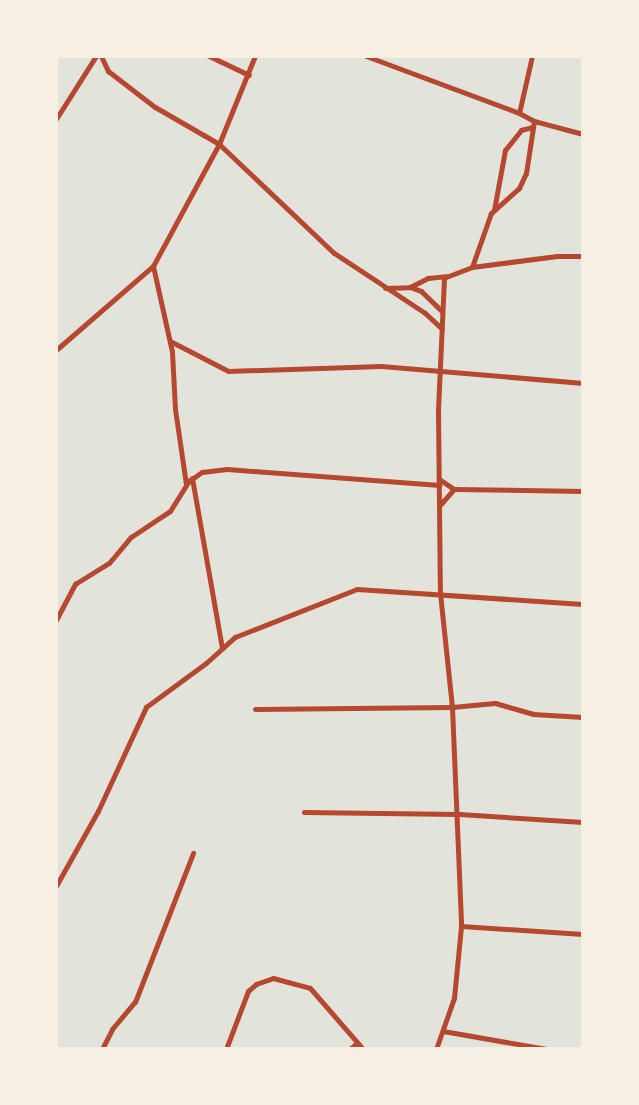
<!DOCTYPE html>
<html>
<head>
<meta charset="utf-8">
<style>
	body { margin:0 }
	#map { position:relative; width:639px; height:1105px; overflow:hidden; background:#f6efe4; font-family:Lora,serif }
	div>[style] { position:absolute }
	.green>* { inset:0; background:#e2e4dc }
	.minor>* { height:5px; margin:-2.5px; padding:0 2.5px; transform-origin:2.5px; border-radius:2.5px; background:#b5482f }
	span { translate:-50% -50%; white-space:nowrap; text-align:center; line-height:1.15; -webkit-text-stroke:4px #f6efe4; paint-order:stroke }
	.frame { position:absolute; inset:0; border:58px solid #f6efe4; pointer-events:none }
</style>
</head>
<body>
<div id="map">
	<div class="green">
		<div style="clip-path:polygon(56px 56px,583px 56px,583px 1049px,56px 1049px)"></div>
	</div>
	<div class="minor">
		<div style="left:101px;top:56px;width:17px;rotate:65deg"></div>
		<div style="left:108px;top:71px;width:59px;rotate:37.5deg"></div>
		<div style="left:155px;top:107px;width:74px;rotate:30deg"></div>
		<div style="left:219px;top:144px;width:158px;rotate:43.5deg"></div>
		<div style="left:334px;top:253px;width:109px;rotate:33.4deg"></div>
		<div style="left:425px;top:313px;width:23px;rotate:43deg"></div>
		<div style="left:209px;top:56px;width:44px;rotate:25.4deg"></div>
		<div style="left:366px;top:56px;width:163px;rotate:20.4deg"></div>
		<div style="left:532px;top:56px;width:58px;rotate:102.8deg"></div>
		<div style="left:519px;top:113px;width:17px;rotate:28deg"></div>
		<div style="left:56px;top:119px;width:75px;rotate:-57.6deg"></div>
		<div style="left:583px;top:134px;width:51px;rotate:-165.1deg"></div>
		<div style="left:534px;top:121px;width:53px;rotate:98.7deg"></div>
		<div style="left:526px;top:173px;width:17px;rotate:115deg"></div>
		<div style="left:519px;top:188px;width:38px;rotate:138deg"></div>
		<div style="left:491px;top:213px;width:57px;rotate:109.4deg"></div>
		<div style="left:472px;top:267px;width:30px;rotate:159deg"></div>
		<div style="left:444px;top:278px;width:132px;rotate:92.6deg"></div>
		<div style="left:438px;top:410px;width:183px;rotate:89.4deg"></div>
		<div style="left:440px;top:593px;width:115px;rotate:84deg"></div>
		<div style="left:452px;top:707px;width:219px;rotate:87.6deg"></div>
		<div style="left:461px;top:926px;width:122px;rotate:3.8deg"></div>
		<div style="left:494px;top:210px;width:61px;rotate:-79.6deg"></div>
		<div style="left:505px;top:150px;width:26px;rotate:-51deg"></div>
		<div style="left:521px;top:130px;width:11px;rotate:-15deg"></div>
		<div style="left:153px;top:266px;width:88px;rotate:77.5deg"></div>
		<div style="left:172px;top:352px;width:57px;rotate:87deg"></div>
		<div style="left:175px;top:409px;width:76px;rotate:81.7deg"></div>
		<div style="left:472px;top:267px;width:86px;rotate:-7.4deg"></div>
		<div style="left:557px;top:256px;width:26px"></div>
		<div style="left:410px;top:287px;width:20px;rotate:-27deg"></div>
		<div style="left:428px;top:278px;width:18px;rotate:-6deg"></div>
		<div style="left:385px;top:288px;width:25px;rotate:-2deg"></div>
		<div style="left:410px;top:287px;width:12px;rotate:20deg"></div>
		<div style="left:421px;top:291px;width:29px;rotate:44deg"></div>
		<div style="left:170px;top:341px;width:65px;rotate:27.3deg"></div>
		<div style="left:228px;top:371px;width:153px;rotate:-1.9deg"></div>
		<div style="left:381px;top:366px;width:203px;rotate:4.8deg"></div>
		<div style="left:56px;top:350px;width:128px;rotate:-40.9deg"></div>
		<div style="left:153px;top:266px;width:139px;rotate:-61.6deg"></div>
		<div style="left:219px;top:144px;width:95px;rotate:-67.8deg"></div>
		<div style="left:192px;top:478px;width:173px;rotate:80deg"></div>
		<div style="left:439px;top:479px;width:18px;rotate:34deg"></div>
		<div style="left:454px;top:489px;width:129px;rotate:0.9deg"></div>
		<div style="left:440px;top:505px;width:21px;rotate:-49deg"></div>
		<div style="left:56px;top:620px;width:41px;rotate:-62.2deg"></div>
		<div style="left:75px;top:584px;width:40px;rotate:-32deg"></div>
		<div style="left:109px;top:563px;width:34px;rotate:-50deg"></div>
		<div style="left:131px;top:537px;width:47px;rotate:-33.7deg"></div>
		<div style="left:170px;top:511px;width:36px;rotate:-58deg"></div>
		<div style="left:189px;top:481px;width:16px;rotate:-35deg"></div>
		<div style="left:202px;top:472px;width:25px;rotate:-7deg"></div>
		<div style="left:227px;top:469px;width:213px;rotate:4.3deg"></div>
		<div style="left:255px;top:709px;width:197px;rotate:-0.6deg"></div>
		<div style="left:452px;top:707px;width:43px;rotate:-5.3deg"></div>
		<div style="left:495px;top:703px;width:40px;rotate:16deg"></div>
		<div style="left:533px;top:714px;width:50px;rotate:3.4deg"></div>
		<div style="left:304px;top:812px;width:155px;rotate:0.7deg"></div>
		<div style="left:459px;top:814px;width:124px;rotate:3.7deg"></div>
		<div style="left:56px;top:886px;width:86px;rotate:-60.8deg"></div>
		<div style="left:98px;top:811px;width:115px;rotate:-65.2deg"></div>
		<div style="left:146px;top:707px;width:74px;rotate:-36.3deg"></div>
		<div style="left:206px;top:663px;width:39px;rotate:-42deg"></div>
		<div style="left:235px;top:637px;width:131px;rotate:-21.5deg"></div>
		<div style="left:357px;top:589px;width:226px;rotate:3.8deg"></div>
		<div style="left:443px;top:1031px;width:105px;rotate:9.9deg"></div>
		<div style="left:56px;top:1048px;width:1px;rotate:45deg"></div>
		<div style="left:102px;top:1049px;width:22px;rotate:-63deg"></div>
		<div style="left:112px;top:1029px;width:35px;rotate:-50deg"></div>
		<div style="left:135px;top:1002px;width:160px;rotate:-68.7deg"></div>
		<div style="left:226px;top:1049px;width:62px;rotate:-69.2deg"></div>
		<div style="left:248px;top:991px;width:11px;rotate:-41deg"></div>
		<div style="left:256px;top:984px;width:18px;rotate:-19deg"></div>
		<div style="left:273px;top:978px;width:38px;rotate:15deg"></div>
		<div style="left:310px;top:988px;width:81px;rotate:49deg"></div>
		<div style="left:350px;top:1049px;width:9px;rotate:-41deg"></div>
		<div style="left:436px;top:1049px;width:54px;rotate:-70.6deg"></div>
		<div style="left:454px;top:998px;width:72px;rotate:-84.4deg"></div>
	</div>
	<div class="frame"></div>
</div>
</body>
</html>
